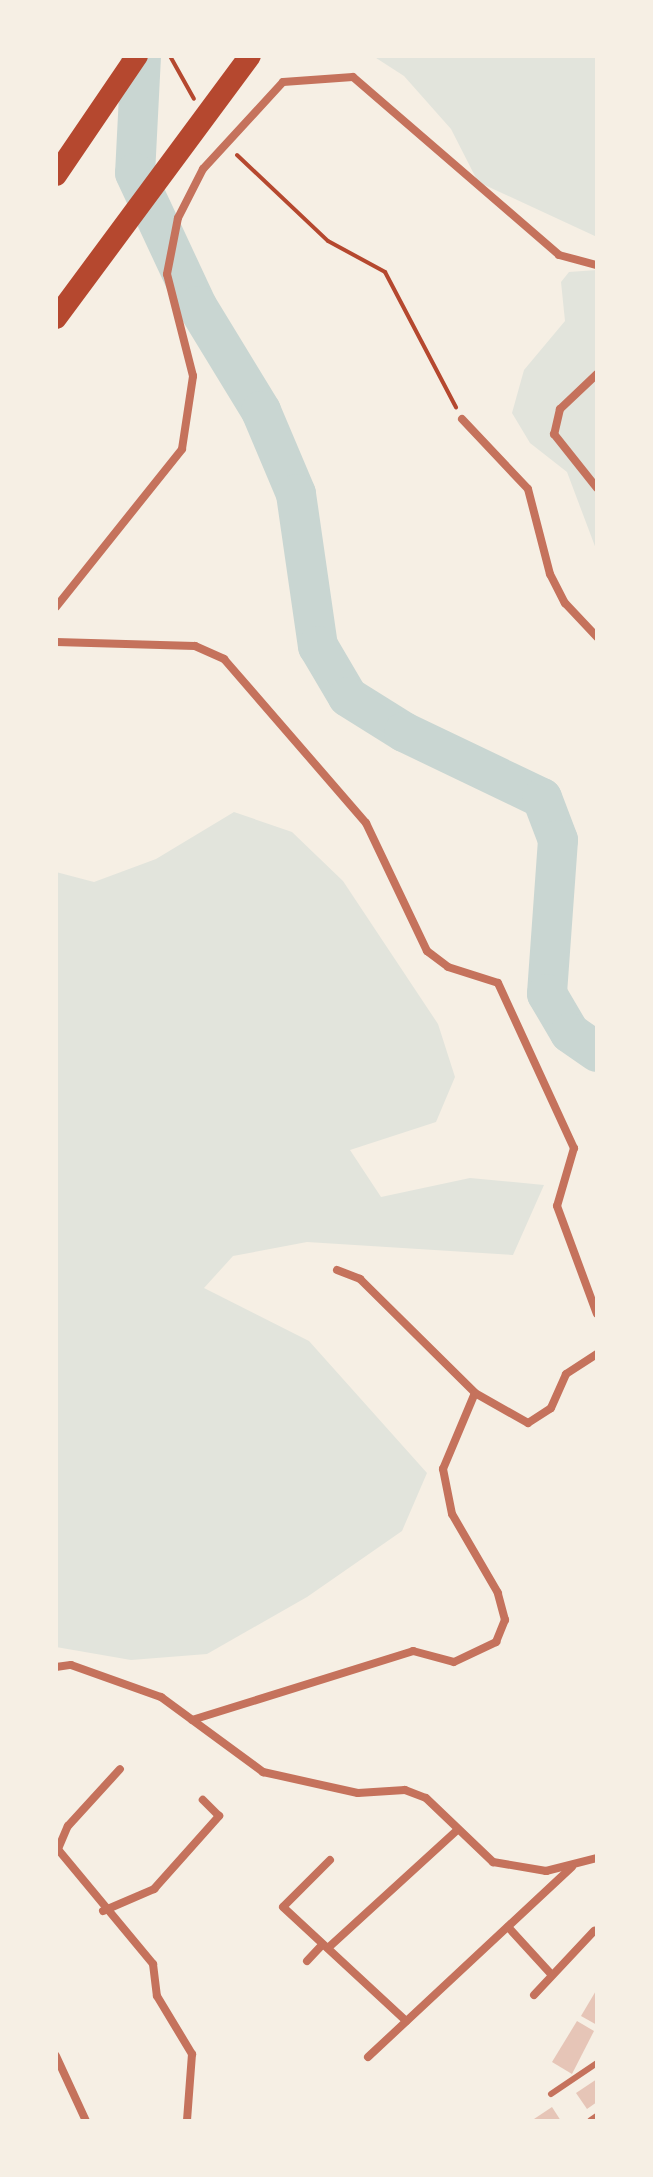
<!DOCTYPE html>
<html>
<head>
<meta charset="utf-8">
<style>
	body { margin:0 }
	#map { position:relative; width:653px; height:2177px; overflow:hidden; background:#f6efe4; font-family:Lato,sans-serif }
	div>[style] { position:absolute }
	.green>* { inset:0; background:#e2e4dc }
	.river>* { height:40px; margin:-20px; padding:0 20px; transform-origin:20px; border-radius:20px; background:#c9d6d2 }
	.building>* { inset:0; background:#e6c5b7 }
	.path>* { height:4px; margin:-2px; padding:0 2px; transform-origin:2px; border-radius:2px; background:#b5482f }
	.service>* { height:6px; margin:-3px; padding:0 3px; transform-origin:3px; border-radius:3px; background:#c5725c }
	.minor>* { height:8px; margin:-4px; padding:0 4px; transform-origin:4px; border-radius:4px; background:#c5725c }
	.motorway>* { height:22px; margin:-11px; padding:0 11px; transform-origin:11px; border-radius:11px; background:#b5482f }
	span { translate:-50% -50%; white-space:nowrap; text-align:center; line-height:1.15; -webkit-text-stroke:6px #f6efe4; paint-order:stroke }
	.frame { position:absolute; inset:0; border:58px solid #f6efe4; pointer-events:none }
</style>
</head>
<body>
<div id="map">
	<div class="green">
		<div style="clip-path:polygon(373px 56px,597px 56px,597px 237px,478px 182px,451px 129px,404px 76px)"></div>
		<div style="clip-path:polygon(597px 270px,597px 608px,596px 549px,567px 472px,530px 443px,512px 413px,524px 370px,565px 321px,561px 282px,569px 272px)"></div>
		<div style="clip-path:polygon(234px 812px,292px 832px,343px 881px,438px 1024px,455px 1077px,436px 1122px,350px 1150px,381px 1197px,470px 1178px,544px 1185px,513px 1255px,307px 1242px,233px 1256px,204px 1288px,309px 1341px,427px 1473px,402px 1531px,307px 1597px,207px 1654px,131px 1660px,56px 1647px,56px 872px,94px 882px,156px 859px)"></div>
	</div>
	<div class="river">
		<div style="left:141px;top:56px;width:117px;rotate:92.9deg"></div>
		<div style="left:135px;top:173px;width:147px;rotate:65deg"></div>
		<div style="left:197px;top:306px;width:123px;rotate:58.6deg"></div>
		<div style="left:261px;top:411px;width:90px;rotate:67.1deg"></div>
		<div style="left:296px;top:494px;width:154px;rotate:81.8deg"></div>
		<div style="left:318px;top:646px;width:59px;rotate:59.5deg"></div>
		<div style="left:348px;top:697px;width:66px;rotate:32deg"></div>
		<div style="left:404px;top:732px;width:153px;rotate:25.6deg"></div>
		<div style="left:542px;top:798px;width:45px;rotate:69.1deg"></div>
		<div style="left:558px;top:840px;width:154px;rotate:94.1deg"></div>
		<div style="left:547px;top:994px;width:45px;rotate:59.5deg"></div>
		<div style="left:570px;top:1033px;width:33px;rotate:35deg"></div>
	</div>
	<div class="building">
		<div style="clip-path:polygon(597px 1989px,597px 2025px,581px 2016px)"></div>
		<div style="clip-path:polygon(577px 2021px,594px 2031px,572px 2074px,552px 2062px)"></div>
		<div style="clip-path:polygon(597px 2079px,597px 2102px,587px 2109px,576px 2093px)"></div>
		<div style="clip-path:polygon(552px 2107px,561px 2121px,531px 2121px)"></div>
	</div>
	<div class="path">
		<div style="left:170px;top:56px;width:49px;rotate:60.8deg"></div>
		<div style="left:237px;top:155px;width:125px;rotate:43.4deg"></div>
		<div style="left:328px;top:241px;width:65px;rotate:28.5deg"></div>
		<div style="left:385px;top:272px;width:153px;rotate:62.3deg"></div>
	</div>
	<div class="service">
		<div style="left:551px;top:2094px;width:55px;rotate:-34deg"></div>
	</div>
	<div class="minor">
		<div style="left:597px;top:374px;width:51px;rotate:136.6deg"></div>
		<div style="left:560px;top:409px;width:26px;rotate:103deg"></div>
		<div style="left:554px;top:434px;width:69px;rotate:51.5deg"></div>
		<div style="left:462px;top:419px;width:96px;rotate:46.7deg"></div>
		<div style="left:528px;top:489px;width:88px;rotate:75.5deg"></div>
		<div style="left:550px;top:574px;width:33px;rotate:63deg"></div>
		<div style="left:565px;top:603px;width:47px;rotate:46.7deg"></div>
		<div style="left:56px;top:607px;width:202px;rotate:-51.4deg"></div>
		<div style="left:182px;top:449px;width:74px;rotate:-81.4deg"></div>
		<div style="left:193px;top:376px;width:105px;rotate:-104.3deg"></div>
		<div style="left:167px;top:274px;width:57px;rotate:-78.9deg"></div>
		<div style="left:178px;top:218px;width:55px;rotate:-63deg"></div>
		<div style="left:203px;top:169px;width:118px;rotate:-47.4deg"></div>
		<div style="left:283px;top:82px;width:70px;rotate:-4.1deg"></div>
		<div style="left:353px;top:77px;width:272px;rotate:40.8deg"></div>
		<div style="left:559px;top:255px;width:39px;rotate:15deg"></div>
		<div style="left:56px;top:642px;width:139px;rotate:1.6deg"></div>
		<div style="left:195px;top:646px;width:32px;rotate:24deg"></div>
		<div style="left:224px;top:659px;width:217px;rotate:49.1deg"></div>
		<div style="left:366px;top:823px;width:142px;rotate:64.5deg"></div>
		<div style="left:427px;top:951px;width:26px;rotate:37deg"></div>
		<div style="left:448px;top:967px;width:52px;rotate:17.7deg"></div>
		<div style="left:498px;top:983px;width:182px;rotate:65.3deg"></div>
		<div style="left:574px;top:1148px;width:60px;rotate:106.3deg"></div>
		<div style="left:557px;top:1206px;width:115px;rotate:69.7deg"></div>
		<div style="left:337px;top:1270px;width:25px;rotate:21deg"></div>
		<div style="left:360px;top:1279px;width:162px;rotate:44.7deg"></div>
		<div style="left:475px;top:1393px;width:61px;rotate:29.5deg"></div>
		<div style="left:528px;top:1423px;width:27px;rotate:-33deg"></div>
		<div style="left:551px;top:1408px;width:37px;rotate:-66deg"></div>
		<div style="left:566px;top:1374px;width:37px;rotate:-33deg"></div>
		<div style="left:56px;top:1667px;width:15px;rotate:-8deg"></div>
		<div style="left:71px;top:1665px;width:96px;rotate:19.6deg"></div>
		<div style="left:161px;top:1697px;width:127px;rotate:36.3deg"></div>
		<div style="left:263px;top:1772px;width:97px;rotate:12.5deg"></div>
		<div style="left:358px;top:1793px;width:47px;rotate:-3.7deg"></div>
		<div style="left:405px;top:1790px;width:22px;rotate:21deg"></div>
		<div style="left:426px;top:1798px;width:93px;rotate:43.7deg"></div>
		<div style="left:493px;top:1862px;width:54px;rotate:9.6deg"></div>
		<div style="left:546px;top:1871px;width:53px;rotate:-14.3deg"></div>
		<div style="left:192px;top:1720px;width:232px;rotate:-17.3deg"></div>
		<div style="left:413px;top:1651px;width:42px;rotate:15deg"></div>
		<div style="left:454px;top:1662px;width:47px;rotate:-25.5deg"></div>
		<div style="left:496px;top:1642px;width:24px;rotate:-68deg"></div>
		<div style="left:505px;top:1620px;width:28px;rotate:-105deg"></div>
		<div style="left:498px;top:1593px;width:91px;rotate:-120.2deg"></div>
		<div style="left:452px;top:1514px;width:46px;rotate:-101.3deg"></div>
		<div style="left:443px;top:1469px;width:82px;rotate:-67.2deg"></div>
		<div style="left:56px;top:1847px;width:152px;rotate:50.3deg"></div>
		<div style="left:153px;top:1964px;width:32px;rotate:83deg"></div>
		<div style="left:157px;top:1996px;width:68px;rotate:58.9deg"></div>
		<div style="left:192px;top:2054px;width:67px;rotate:94.3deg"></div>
		<div style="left:58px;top:1849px;width:25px;rotate:-67deg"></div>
		<div style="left:68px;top:1826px;width:77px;rotate:-47.6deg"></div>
		<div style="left:330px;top:1860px;width:66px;rotate:135deg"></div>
		<div style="left:283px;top:1907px;width:168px;rotate:42.8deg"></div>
		<div style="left:103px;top:1911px;width:56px;rotate:-23.3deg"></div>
		<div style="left:154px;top:1889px;width:98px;rotate:-48.3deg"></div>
		<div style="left:219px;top:1816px;width:23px;rotate:-135deg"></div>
		<div style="left:508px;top:1927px;width:65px;rotate:47.5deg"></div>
		<div style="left:328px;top:1948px;width:173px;rotate:-42.4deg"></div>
		<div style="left:307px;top:1961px;width:22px;rotate:-47deg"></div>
		<div style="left:534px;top:1995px;width:88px;rotate:-46.8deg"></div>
		<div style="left:56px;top:2056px;width:72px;rotate:65.2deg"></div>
		<div style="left:368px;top:2057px;width:279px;rotate:-43deg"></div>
		<div style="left:591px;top:2121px;width:7px;rotate:-34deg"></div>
	</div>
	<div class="motorway">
		<div style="left:56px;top:175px;width:144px;rotate:-55.8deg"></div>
		<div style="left:56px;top:318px;width:326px;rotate:-53.5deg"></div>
	</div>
	<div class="frame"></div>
</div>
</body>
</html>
